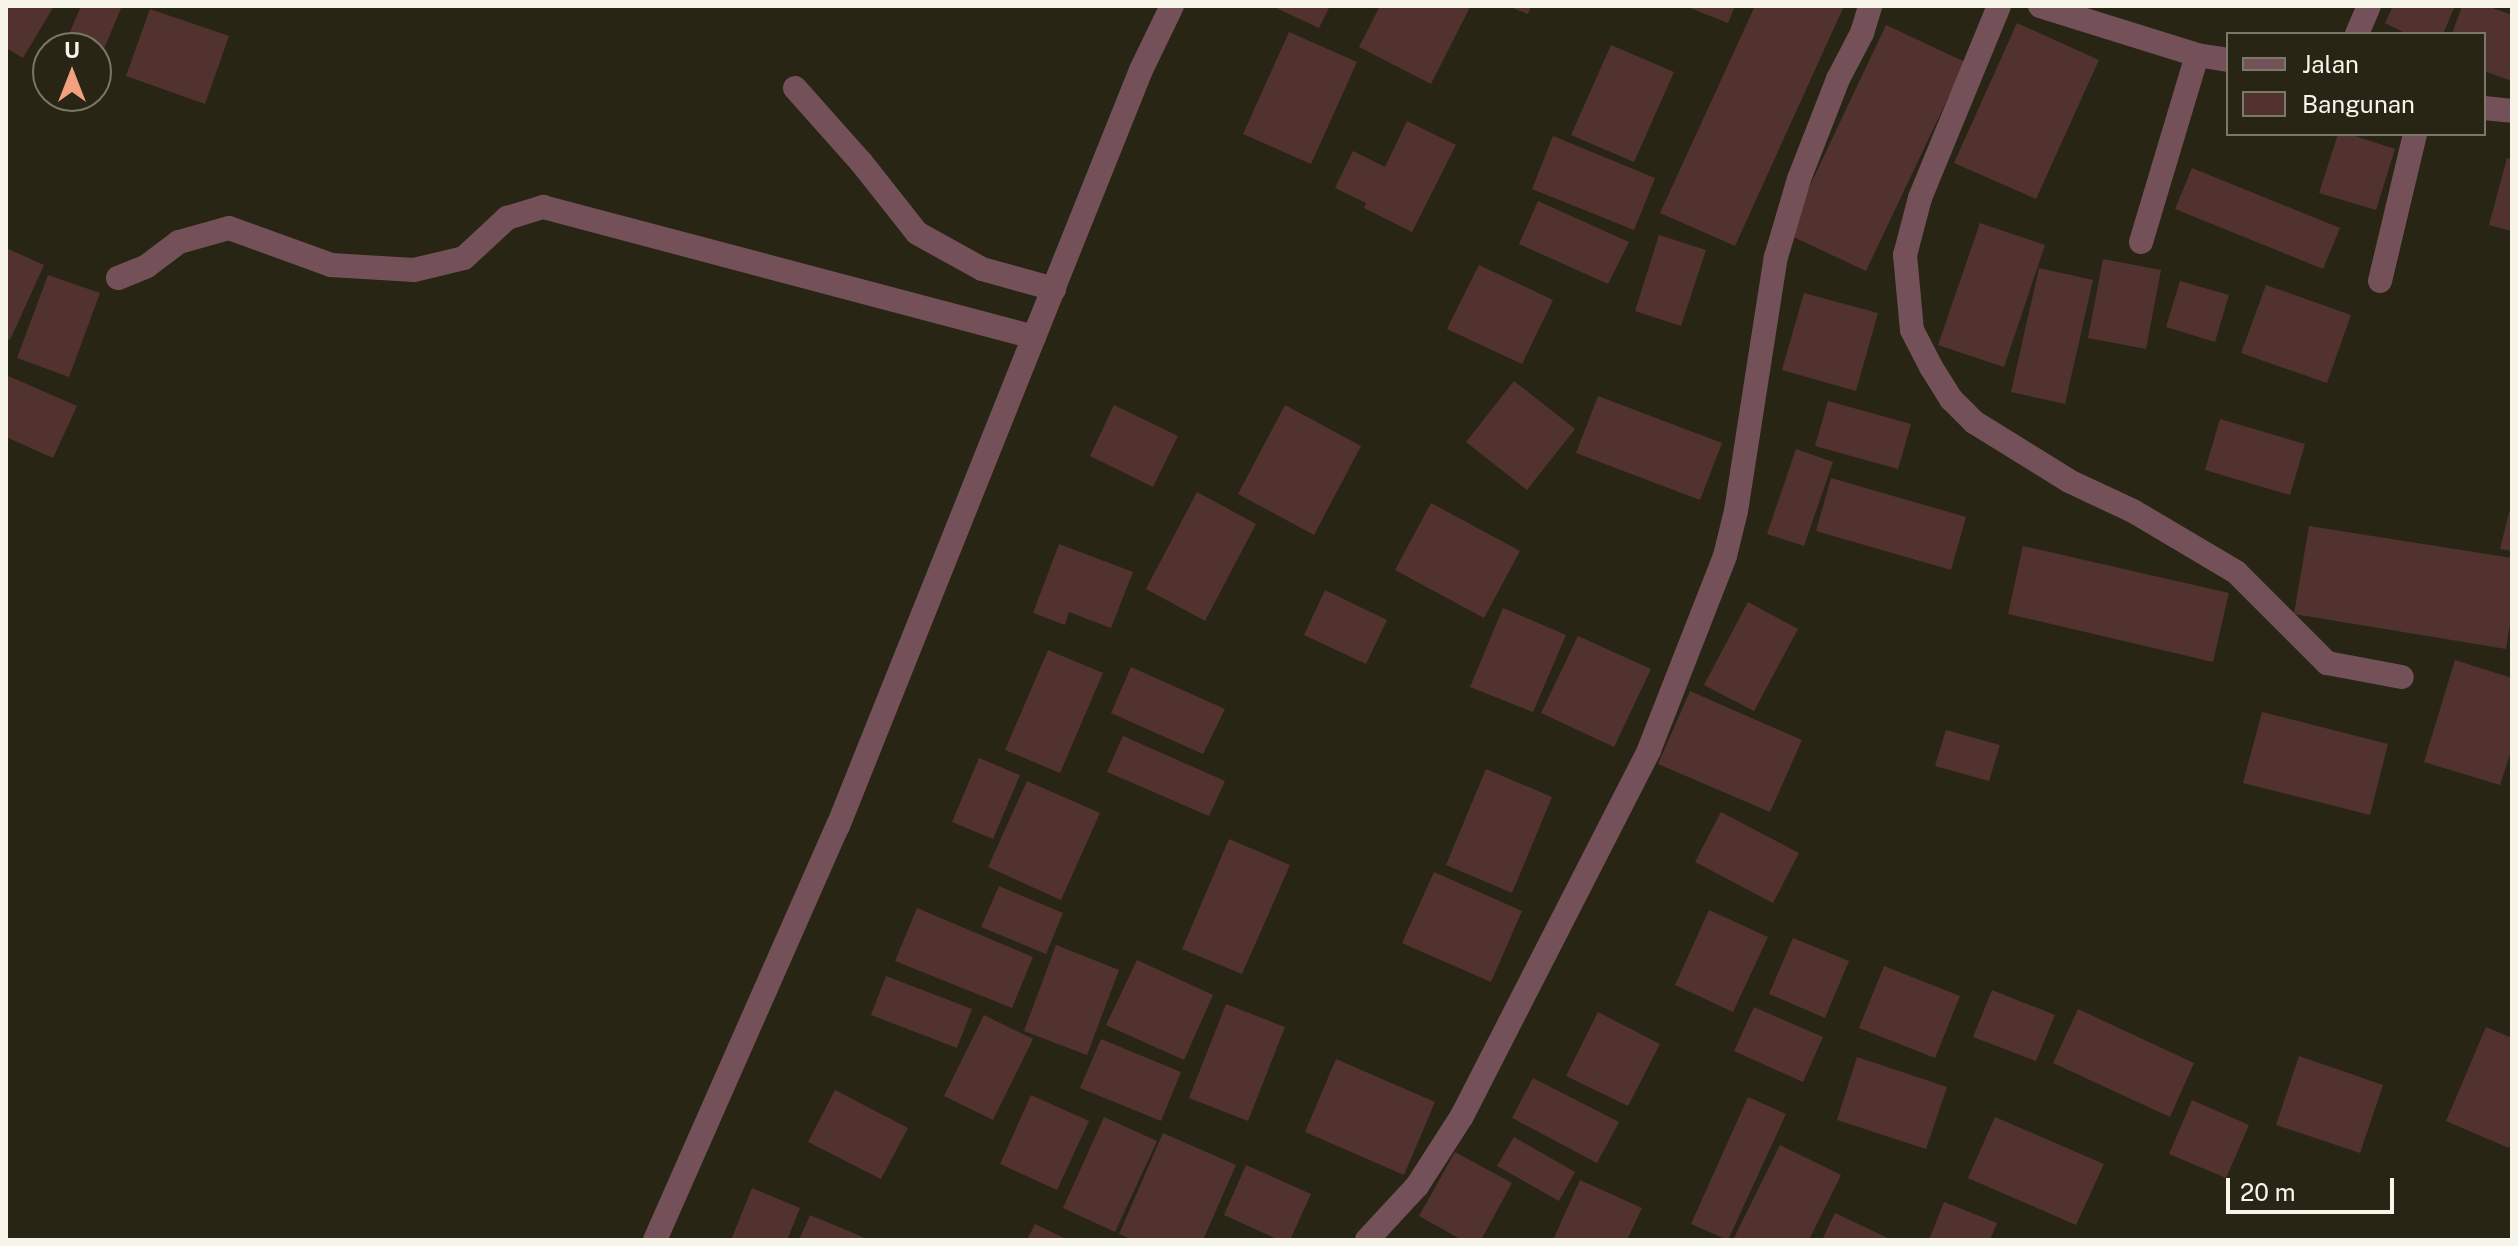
<!DOCTYPE html>
<html>
<head>
<meta charset="utf-8">
<style>
	body { margin:0 }
	#map { position:relative; width:2518px; height:1246px; overflow:hidden; background:#282515; font-family:"Public Sans",sans-serif }
	div>[style] { position:absolute }
	.building>* { inset:0; background:#52322e }
	.minor>* { height:24px; margin:-12px; padding:0 12px; transform-origin:12px; border-radius:12px; background:#745158 }
	span { translate:-50% -50%; white-space:nowrap; text-align:center; line-height:1.15; -webkit-text-stroke:6px #282515; paint-order:stroke }
	.frame { position:absolute; inset:0; border:8px solid #f7f5ea; pointer-events:none }
	.legend { position:absolute; left:2226px; top:32px; width:260px; height:104px; box-sizing:border-box; background:#282515; border:2px solid #7b786a; margin:0; padding:10px 14px; list-style:none; font-size:24px; color:#f7f5ea }
	.legend li { display:flex; align-items:center; gap:16px; height:40px }
	.legend b { width:40px; border:2px solid #7b786a }
	.north { position:absolute; left:32px; top:32px; width:80px; height:80px; box-sizing:border-box; background:#282515; border:2px solid #7b786a; border-radius:50%; rotate:0deg; font-size:22px; font-weight:700; line-height:32px; text-align:center; color:#f7f5ea }
	.north::after { content:''; display:block; margin:auto; width:28px; height:36px; background:#f2a07e; clip-path:polygon(50% 0,100% 100%,50% 72%,0 100%) }
	.scale { position:absolute; left:2226px; top:1178px; width:168px; height:36px; box-sizing:border-box; border:4px solid #f7f5ea; border-top:0; padding-left:10px; font-size:24px; line-height:28px; white-space:nowrap; color:#f7f5ea; -webkit-text-stroke:6px #282515; paint-order:stroke }
</style>
</head>
<body>
<div id="map">
	<div class="building">
		<div style="clip-path:polygon(6px 6px,54px 6px,23px 58px,6px 48px)"></div>
		<div style="clip-path:polygon(81px 6px,122px 6px,96px 68px,96px 48px,63px 48px)"></div>
		<div style="clip-path:polygon(1272px 6px,1330px 6px,1319px 28px)"></div>
		<div style="clip-path:polygon(1380px 6px,1470px 7px,1431px 84px,1359px 47px)"></div>
		<div style="clip-path:polygon(1508px 6px,1531px 6px,1528px 14px)"></div>
		<div style="clip-path:polygon(1685px 6px,1735px 6px,1728px 23px)"></div>
		<div style="clip-path:polygon(1755px 6px,1844px 6px,1735px 246px,1660px 213px)"></div>
		<div style="clip-path:polygon(2393px 6px,2455px 6px,2443px 34px,2407px 34px,2385px 23px)"></div>
		<div style="clip-path:polygon(2462px 6px,2487px 6px,2512px 15px,2512px 81px,2484px 71px,2484px 34px,2452px 34px)"></div>
		<div style="clip-path:polygon(150px 9px,229px 36px,205px 104px,126px 76px)"></div>
		<div style="clip-path:polygon(2017px 23px,2099px 60px,2036px 199px,1954px 163px)"></div>
		<div style="clip-path:polygon(1886px 25px,1965px 62px,1866px 271px,1787px 234px)"></div>
		<div style="clip-path:polygon(1289px 32px,1357px 62px,1311px 164px,1243px 134px)"></div>
		<div style="clip-path:polygon(1611px 45px,1674px 72px,1634px 162px,1571px 135px)"></div>
		<div style="clip-path:polygon(1407px 121px,1456px 145px,1412px 232px,1364px 208px,1366px 203px,1335px 188px,1353px 151px,1385px 167px)"></div>
		<div style="clip-path:polygon(2338px 134px,2349px 134px,2395px 149px,2376px 210px,2319px 193px)"></div>
		<div style="clip-path:polygon(1553px 136px,1655px 178px,1634px 230px,1532px 189px)"></div>
		<div style="clip-path:polygon(2507px 158px,2512px 159px,2512px 231px,2489px 225px)"></div>
		<div style="clip-path:polygon(2192px 168px,2340px 228px,2323px 269px,2175px 209px)"></div>
		<div style="clip-path:polygon(1538px 201px,1629px 242px,1608px 284px,1519px 244px)"></div>
		<div style="clip-path:polygon(1980px 223px,2045px 245px,2004px 367px,1938px 345px)"></div>
		<div style="clip-path:polygon(1659px 235px,1706px 250px,1681px 326px,1635px 311px)"></div>
		<div style="clip-path:polygon(6px 248px,44px 265px,10px 340px,6px 338px)"></div>
		<div style="clip-path:polygon(2103px 259px,2161px 270px,2146px 349px,2088px 338px)"></div>
		<div style="clip-path:polygon(1479px 265px,1553px 300px,1522px 364px,1447px 329px)"></div>
		<div style="clip-path:polygon(2039px 268px,2093px 280px,2065px 404px,2011px 392px)"></div>
		<div style="clip-path:polygon(48px 275px,100px 293px,69px 377px,17px 358px)"></div>
		<div style="clip-path:polygon(2180px 281px,2229px 295px,2215px 342px,2166px 327px)"></div>
		<div style="clip-path:polygon(2266px 285px,2351px 315px,2327px 383px,2241px 353px)"></div>
		<div style="clip-path:polygon(1804px 293px,1878px 313px,1856px 391px,1782px 370px)"></div>
		<div style="clip-path:polygon(6px 375px,77px 406px,53px 458px,6px 437px)"></div>
		<div style="clip-path:polygon(1514px 381px,1575px 429px,1527px 490px,1466px 442px)"></div>
		<div style="clip-path:polygon(1598px 396px,1722px 443px,1700px 500px,1576px 453px)"></div>
		<div style="clip-path:polygon(1828px 401px,1911px 424px,1898px 469px,1815px 446px)"></div>
		<div style="clip-path:polygon(1114px 405px,1178px 436px,1153px 487px,1090px 456px)"></div>
		<div style="clip-path:polygon(1285px 405px,1361px 446px,1314px 535px,1238px 494px)"></div>
		<div style="clip-path:polygon(2220px 419px,2305px 444px,2290px 495px,2205px 470px)"></div>
		<div style="clip-path:polygon(1796px 449px,1833px 462px,1804px 546px,1767px 534px)"></div>
		<div style="clip-path:polygon(1831px 478px,1966px 517px,1951px 570px,1816px 531px)"></div>
		<div style="clip-path:polygon(1197px 492px,1256px 524px,1205px 621px,1146px 589px)"></div>
		<div style="clip-path:polygon(2512px 501px,2512px 551px,2500px 549px)"></div>
		<div style="clip-path:polygon(1431px 503px,1520px 551px,1484px 618px,1395px 570px)"></div>
		<div style="clip-path:polygon(2309px 526px,2512px 558px,2512px 612px,2506px 649px,2294px 614px)"></div>
		<div style="clip-path:polygon(1059px 544px,1133px 572px,1111px 628px,1069px 612px,1065px 625px,1033px 613px)"></div>
		<div style="clip-path:polygon(2023px 546px,2229px 593px,2213px 662px,2008px 614px)"></div>
		<div style="clip-path:polygon(1325px 590px,1387px 620px,1366px 664px,1304px 635px)"></div>
		<div style="clip-path:polygon(1748px 602px,1798px 629px,1754px 711px,1704px 685px)"></div>
		<div style="clip-path:polygon(1503px 608px,1566px 635px,1533px 712px,1470px 687px)"></div>
		<div style="clip-path:polygon(1578px 636px,1651px 669px,1614px 747px,1541px 713px)"></div>
		<div style="clip-path:polygon(1048px 650px,1103px 673px,1060px 773px,1005px 750px)"></div>
		<div style="clip-path:polygon(2455px 660px,2512px 678px,2512px 748px,2500px 785px,2424px 762px)"></div>
		<div style="clip-path:polygon(1131px 667px,1225px 709px,1203px 754px,1111px 713px)"></div>
		<div style="clip-path:polygon(1690px 691px,1802px 740px,1770px 812px,1658px 764px)"></div>
		<div style="clip-path:polygon(2262px 712px,2388px 744px,2370px 815px,2243px 783px)"></div>
		<div style="clip-path:polygon(1946px 730px,2000px 745px,1989px 781px,1935px 766px)"></div>
		<div style="clip-path:polygon(1123px 736px,1225px 781px,1209px 816px,1107px 772px)"></div>
		<div style="clip-path:polygon(979px 758px,1020px 775px,993px 839px,952px 822px)"></div>
		<div style="clip-path:polygon(1486px 769px,1552px 797px,1512px 893px,1446px 865px)"></div>
		<div style="clip-path:polygon(1027px 781px,1100px 813px,1061px 900px,988px 867px)"></div>
		<div style="clip-path:polygon(1721px 812px,1799px 853px,1773px 903px,1695px 862px)"></div>
		<div style="clip-path:polygon(1229px 839px,1290px 865px,1242px 974px,1182px 949px)"></div>
		<div style="clip-path:polygon(1434px 872px,1522px 911px,1491px 982px,1402px 943px)"></div>
		<div style="clip-path:polygon(999px 886px,1063px 913px,1046px 954px,981px 927px)"></div>
		<div style="clip-path:polygon(917px 908px,1033px 957px,1012px 1008px,895px 961px)"></div>
		<div style="clip-path:polygon(1709px 910px,1768px 937px,1733px 1012px,1675px 985px)"></div>
		<div style="clip-path:polygon(1793px 938px,1849px 961px,1825px 1018px,1769px 994px)"></div>
		<div style="clip-path:polygon(1056px 945px,1119px 970px,1087px 1055px,1024px 1031px)"></div>
		<div style="clip-path:polygon(1137px 960px,1213px 995px,1184px 1060px,1106px 1025px)"></div>
		<div style="clip-path:polygon(1884px 966px,1960px 996px,1935px 1058px,1859px 1028px)"></div>
		<div style="clip-path:polygon(886px 976px,972px 1009px,957px 1048px,871px 1015px)"></div>
		<div style="clip-path:polygon(1992px 990px,2055px 1015px,2036px 1061px,1973px 1037px)"></div>
		<div style="clip-path:polygon(1226px 1004px,1285px 1027px,1248px 1121px,1189px 1098px)"></div>
		<div style="clip-path:polygon(1754px 1007px,1823px 1037px,1803px 1082px,1734px 1051px)"></div>
		<div style="clip-path:polygon(2078px 1009px,2194px 1063px,2170px 1117px,2053px 1063px)"></div>
		<div style="clip-path:polygon(1598px 1012px,1660px 1044px,1628px 1106px,1566px 1076px)"></div>
		<div style="clip-path:polygon(984px 1015px,1033px 1039px,993px 1120px,944px 1096px)"></div>
		<div style="clip-path:polygon(2486px 1027px,2512px 1038px,2512px 1140px,2509px 1148px,2446px 1121px)"></div>
		<div style="clip-path:polygon(1101px 1039px,1181px 1072px,1161px 1121px,1080px 1088px)"></div>
		<div style="clip-path:polygon(2299px 1056px,2383px 1085px,2360px 1153px,2276px 1125px)"></div>
		<div style="clip-path:polygon(1857px 1057px,1947px 1087px,1926px 1149px,1837px 1120px)"></div>
		<div style="clip-path:polygon(1336px 1059px,1435px 1102px,1404px 1175px,1305px 1132px)"></div>
		<div style="clip-path:polygon(1533px 1078px,1619px 1122px,1597px 1163px,1512px 1118px)"></div>
		<div style="clip-path:polygon(835px 1090px,908px 1128px,881px 1179px,808px 1142px)"></div>
		<div style="clip-path:polygon(1031px 1095px,1089px 1121px,1057px 1190px,1000px 1164px)"></div>
		<div style="clip-path:polygon(1748px 1097px,1786px 1114px,1728px 1240px,1691px 1224px)"></div>
		<div style="clip-path:polygon(2192px 1100px,2249px 1125px,2226px 1178px,2169px 1154px)"></div>
		<div style="clip-path:polygon(1104px 1117px,1157px 1141px,1115px 1232px,1063px 1208px)"></div>
		<div style="clip-path:polygon(1995px 1117px,2104px 1164px,2076px 1225px,1968px 1178px)"></div>
		<div style="clip-path:polygon(1163px 1133px,1236px 1165px,1203px 1240px,1133px 1240px,1119px 1234px)"></div>
		<div style="clip-path:polygon(1514px 1137px,1575px 1172px,1559px 1201px,1497px 1166px)"></div>
		<div style="clip-path:polygon(1780px 1145px,1841px 1175px,1809px 1240px,1733px 1240px)"></div>
		<div style="clip-path:polygon(1455px 1152px,1512px 1183px,1481px 1240px,1462px 1240px,1419px 1216px)"></div>
		<div style="clip-path:polygon(1246px 1165px,1311px 1194px,1290px 1240px,1279px 1240px,1224px 1215px)"></div>
		<div style="clip-path:polygon(1580px 1180px,1642px 1208px,1627px 1240px,1553px 1240px)"></div>
		<div style="clip-path:polygon(752px 1188px,800px 1208px,787px 1240px,731px 1240px)"></div>
		<div style="clip-path:polygon(1944px 1202px,1997px 1223px,1990px 1240px,1929px 1240px)"></div>
		<div style="clip-path:polygon(1835px 1213px,1892px 1240px,1822px 1240px)"></div>
		<div style="clip-path:polygon(810px 1215px,870px 1240px,799px 1240px)"></div>
		<div style="clip-path:polygon(1035px 1224px,1068px 1240px,1027px 1240px)"></div>
	</div>
	<div class="minor">
		<div style="left:1999px;top:6px;width:208px;rotate:112.4deg"></div>
		<div style="left:1920px;top:198px;width:59px;rotate:104.7deg"></div>
		<div style="left:1905px;top:255px;width:75px;rotate:84.7deg"></div>
		<div style="left:1912px;top:330px;width:42px;rotate:62.8deg"></div>
		<div style="left:1931px;top:367px;width:38px;rotate:58deg"></div>
		<div style="left:1951px;top:399px;width:33px;rotate:45deg"></div>
		<div style="left:1974px;top:422px;width:112px;rotate:31.8deg"></div>
		<div style="left:2069px;top:481px;width:71px;rotate:25.1deg"></div>
		<div style="left:2133px;top:511px;width:120px;rotate:30.6deg"></div>
		<div style="left:2236px;top:572px;width:129px;rotate:45deg"></div>
		<div style="left:2327px;top:663px;width:76px;rotate:10.6deg"></div>
		<div style="left:2040px;top:6px;width:164px;rotate:17.3deg"></div>
		<div style="left:2197px;top:55px;width:31px;rotate:9deg"></div>
		<div style="left:2357px;top:34px;width:30px;rotate:-67deg"></div>
		<div style="left:795px;top:88px;width:99px;rotate:48.3deg"></div>
		<div style="left:861px;top:162px;width:90px;rotate:51.7deg"></div>
		<div style="left:917px;top:233px;width:74px;rotate:29deg"></div>
		<div style="left:982px;top:269px;width:75px;rotate:15.5deg"></div>
		<div style="left:2484px;top:108px;width:28px;rotate:6deg"></div>
		<div style="left:2141px;top:242px;width:195px;rotate:-73.3deg"></div>
		<div style="left:118px;top:278px;width:31px;rotate:-22deg"></div>
		<div style="left:147px;top:266px;width:40px;rotate:-37deg"></div>
		<div style="left:179px;top:242px;width:52px;rotate:-15.6deg"></div>
		<div style="left:229px;top:228px;width:109px;rotate:19.9deg"></div>
		<div style="left:331px;top:265px;width:83px;rotate:3.4deg"></div>
		<div style="left:414px;top:270px;width:51px;rotate:-13.5deg"></div>
		<div style="left:464px;top:258px;width:59px;rotate:-42.9deg"></div>
		<div style="left:507px;top:218px;width:38px;rotate:-17deg"></div>
		<div style="left:543px;top:207px;width:508px;rotate:14.83deg"></div>
		<div style="left:2380px;top:281px;width:151px;rotate:-76.6deg"></div>
		<div style="left:655px;top:1240px;width:453px;rotate:-66.2deg"></div>
		<div style="left:838px;top:826px;width:814px;rotate:-68.16deg"></div>
		<div style="left:1141px;top:70px;width:71px;rotate:-64.2deg"></div>
		<div style="left:1367px;top:1240px;width:74px;rotate:-47.2deg"></div>
		<div style="left:1417px;top:1186px;width:83px;rotate:-57.3deg"></div>
		<div style="left:1462px;top:1116px;width:411px;rotate:-62.9deg"></div>
		<div style="left:1649px;top:750px;width:208px;rotate:-68.6deg"></div>
		<div style="left:1725px;top:556px;width:46px;rotate:-76.3deg"></div>
		<div style="left:1736px;top:511px;width:257px;rotate:-81.1deg"></div>
		<div style="left:1776px;top:257px;width:81px;rotate:-73.6deg"></div>
		<div style="left:1799px;top:179px;width:107px;rotate:-68.7deg"></div>
		<div style="left:1838px;top:79px;width:52px;rotate:-62.4deg"></div>
		<div style="left:1862px;top:33px;width:28px;rotate:-73deg"></div>
	</div>
	<div class="frame"></div>
	<ul class="legend">
	<li><b style="height:10px;background:#745158"></b>Jalan</li>
	<li><b style="height:22px;background:#52322e"></b>Bangunan</li>
	</ul>
	<div class="north">U</div>
	<div class="scale">20 m</div>
</div>
</body>
</html>
